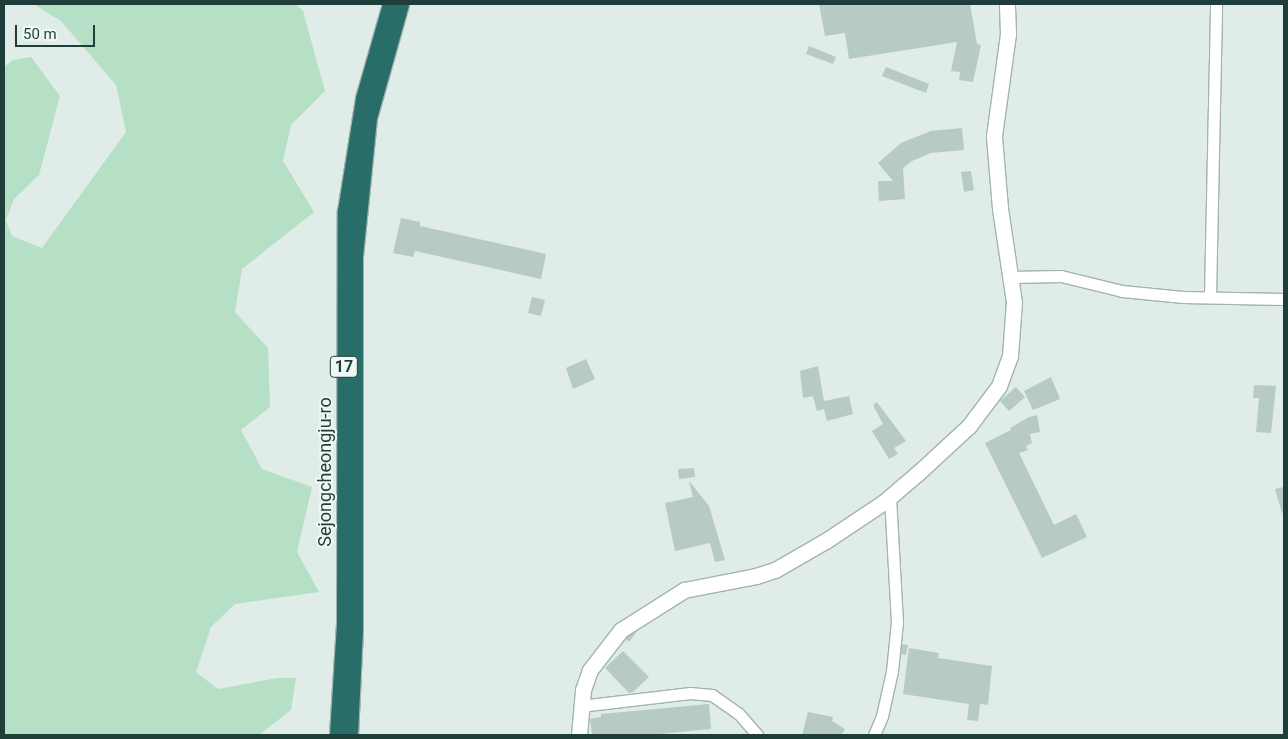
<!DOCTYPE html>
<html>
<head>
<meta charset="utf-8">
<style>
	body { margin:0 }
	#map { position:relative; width:1288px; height:739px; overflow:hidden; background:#dfece8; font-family:Roboto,sans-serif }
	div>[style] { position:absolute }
	.green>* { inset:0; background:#b6e0c6 }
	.building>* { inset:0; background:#b7cac4 }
	.roads { filter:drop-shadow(1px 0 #a2b4b0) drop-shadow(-1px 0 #a2b4b0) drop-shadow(0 1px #a2b4b0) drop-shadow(0 -1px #a2b4b0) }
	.street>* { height:11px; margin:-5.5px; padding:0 5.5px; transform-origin:5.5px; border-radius:5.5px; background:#fff }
	.secondary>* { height:15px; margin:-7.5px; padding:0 7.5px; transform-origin:7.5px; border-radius:7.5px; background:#fff }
	.highway>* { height:15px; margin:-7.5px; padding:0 7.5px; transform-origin:7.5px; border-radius:7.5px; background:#286d67 }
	span { translate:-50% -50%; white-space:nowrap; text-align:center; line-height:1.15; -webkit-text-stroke:4px #f0f8f5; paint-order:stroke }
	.shield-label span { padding:1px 4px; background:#f0f8f5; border:1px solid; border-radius:4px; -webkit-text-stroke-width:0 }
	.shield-label { font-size:16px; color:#1f3e39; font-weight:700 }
	.street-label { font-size:18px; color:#1f3e39 }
	.frame { position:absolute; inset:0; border:5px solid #1f3e39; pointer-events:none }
	.scale { position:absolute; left:15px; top:25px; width:80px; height:22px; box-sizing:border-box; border:2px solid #1f3e39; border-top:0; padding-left:6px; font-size:15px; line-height:18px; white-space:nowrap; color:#1f3e39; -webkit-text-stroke:4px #f0f8f5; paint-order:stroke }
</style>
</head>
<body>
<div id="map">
	<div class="green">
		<div style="clip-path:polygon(33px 4px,296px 4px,303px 11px,325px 91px,291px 125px,283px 161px,314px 212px,242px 269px,235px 312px,268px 348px,270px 407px,241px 430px,262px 469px,312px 487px,297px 552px,319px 592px,235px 604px,211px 627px,196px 672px,218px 689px,277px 678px,296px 678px,291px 710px,259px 735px,4px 735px,4px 67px,13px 60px,31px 57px,60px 96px,39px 175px,14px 199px,6px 220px,12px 236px,42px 248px,126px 132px,116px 85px,61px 21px)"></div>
	</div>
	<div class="building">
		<div style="clip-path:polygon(819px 4px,970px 4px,977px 44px,981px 45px,973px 82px,959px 80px,960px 72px,951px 71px,957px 42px,849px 59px,845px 33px,825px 36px)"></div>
		<div style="clip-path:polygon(809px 46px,836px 57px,833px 64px,806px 54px)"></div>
		<div style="clip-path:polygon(886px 67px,929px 84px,926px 93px,882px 76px)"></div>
		<div style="clip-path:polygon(962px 128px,964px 150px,931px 153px,912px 161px,903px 168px,905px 199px,879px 201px,878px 181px,893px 181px,878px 163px,901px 143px,931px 131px)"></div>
		<div style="clip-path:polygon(971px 171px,974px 190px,964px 192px,961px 172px)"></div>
		<div style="clip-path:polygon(401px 218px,420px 222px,420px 226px,546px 254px,541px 279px,415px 251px,413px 257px,393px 253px)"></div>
		<div style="clip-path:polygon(532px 297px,545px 300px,541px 316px,528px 313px)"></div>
		<div style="clip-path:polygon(586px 359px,595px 379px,573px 389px,566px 368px)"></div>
		<div style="clip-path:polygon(818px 366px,824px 401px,849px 396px,853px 414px,827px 421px,824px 409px,817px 411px,813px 396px,803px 398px,800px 371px)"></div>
		<div style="clip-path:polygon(1051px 377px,1060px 399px,1033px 410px,1024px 391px)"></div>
		<div style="clip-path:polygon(1254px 385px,1276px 386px,1271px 433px,1256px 432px,1259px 398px,1253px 398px)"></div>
		<div style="clip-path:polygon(1016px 387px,1025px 397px,1009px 411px,1000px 401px)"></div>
		<div style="clip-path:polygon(877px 402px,906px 441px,894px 448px,898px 454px,889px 459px,872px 431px,883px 424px,873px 405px)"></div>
		<div style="clip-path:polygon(1037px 415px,1040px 432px,1030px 434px,1032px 443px,1026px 446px,1028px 450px,1019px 453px,1054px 525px,1076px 514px,1087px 537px,1042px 558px,985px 443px,1011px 430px,1010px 428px,1029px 417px)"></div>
		<div style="clip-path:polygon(694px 468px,695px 477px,679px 479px,678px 469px)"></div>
		<div style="clip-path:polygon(689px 481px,709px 506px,725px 560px,715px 562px,710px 543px,675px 551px,665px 503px,693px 497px)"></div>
		<div style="clip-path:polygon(1284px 487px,1284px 513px,1282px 513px,1275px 489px)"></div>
		<div style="clip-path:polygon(638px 630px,629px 642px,626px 639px,627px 637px)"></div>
		<div style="clip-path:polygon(902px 644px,908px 645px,906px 655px,901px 654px)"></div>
		<div style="clip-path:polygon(909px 648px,939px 653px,938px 658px,992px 666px,988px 705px,980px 704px,978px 721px,967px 720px,969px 704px,903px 694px)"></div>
		<div style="clip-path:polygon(623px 651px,649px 677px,633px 692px,629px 693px,605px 668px)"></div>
		<div style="clip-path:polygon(709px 704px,711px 729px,649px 735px,592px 735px,590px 719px,601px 717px,601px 714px)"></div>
		<div style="clip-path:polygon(808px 712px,833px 717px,832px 721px,845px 729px,841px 735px,802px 735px)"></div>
	</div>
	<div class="roads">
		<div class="street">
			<div style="left:1011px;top:277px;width:50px;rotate:-1.1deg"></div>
			<div style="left:1061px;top:276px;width:63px;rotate:13.8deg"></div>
			<div style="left:1122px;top:291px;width:61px;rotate:5.6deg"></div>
			<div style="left:1183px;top:297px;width:101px;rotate:1.1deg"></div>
			<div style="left:1210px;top:296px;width:292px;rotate:-88.8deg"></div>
			<div style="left:580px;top:706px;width:111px;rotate:-6.7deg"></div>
			<div style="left:690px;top:693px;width:22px;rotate:5deg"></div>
			<div style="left:712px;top:695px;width:33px;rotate:35deg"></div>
			<div style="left:739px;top:714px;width:28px;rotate:49deg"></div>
			<div style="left:874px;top:735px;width:21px;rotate:-67deg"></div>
			<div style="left:882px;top:716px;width:46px;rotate:-77.5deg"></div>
			<div style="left:892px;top:671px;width:49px;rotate:-84.2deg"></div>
			<div style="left:897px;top:622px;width:125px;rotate:-93.2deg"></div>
		</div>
		<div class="secondary">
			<div style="left:579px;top:735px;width:45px;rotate:-84.9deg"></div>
			<div style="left:583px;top:690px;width:21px;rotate:-71deg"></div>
			<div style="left:590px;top:670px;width:51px;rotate:-52.2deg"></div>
			<div style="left:621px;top:630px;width:75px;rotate:-32.4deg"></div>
			<div style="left:684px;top:590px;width:73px;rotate:-11deg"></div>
			<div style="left:756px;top:576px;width:20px;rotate:-18deg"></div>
			<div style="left:775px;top:570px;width:60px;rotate:-30deg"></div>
			<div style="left:827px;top:540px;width:69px;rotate:-33.7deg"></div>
			<div style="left:884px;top:502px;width:45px;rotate:-40.5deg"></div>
			<div style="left:918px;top:473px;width:69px;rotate:-42.7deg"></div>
			<div style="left:969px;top:426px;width:50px;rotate:-53.1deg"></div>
			<div style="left:999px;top:386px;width:32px;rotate:-70deg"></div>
			<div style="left:1010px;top:356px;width:54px;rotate:-85.8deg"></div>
			<div style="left:1014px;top:302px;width:95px;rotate:-98.5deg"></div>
			<div style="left:1000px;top:208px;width:72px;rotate:-94.8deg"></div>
			<div style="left:994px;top:136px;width:103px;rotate:-82.2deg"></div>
			<div style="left:1008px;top:34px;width:30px;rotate:-92deg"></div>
		</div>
		<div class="highway">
			<div style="left:337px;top:735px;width:111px;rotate:-86.4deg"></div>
			<div style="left:344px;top:624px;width:413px;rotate:-89.9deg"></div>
			<div style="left:345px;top:211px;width:114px;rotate:-80.9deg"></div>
			<div style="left:363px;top:98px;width:98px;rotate:-74deg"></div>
			<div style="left:350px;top:735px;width:105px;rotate:-87.3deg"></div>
			<div style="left:355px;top:630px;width:374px;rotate:-90deg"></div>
			<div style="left:355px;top:256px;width:139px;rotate:-84.2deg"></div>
			<div style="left:369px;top:118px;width:118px;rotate:-74.3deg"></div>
		</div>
	</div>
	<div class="shield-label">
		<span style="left:344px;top:367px">17</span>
	</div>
	<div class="street-label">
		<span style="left:325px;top:472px;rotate:-90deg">Sejongcheongju-ro</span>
	</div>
	<div class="frame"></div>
	<div class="scale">50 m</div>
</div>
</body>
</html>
